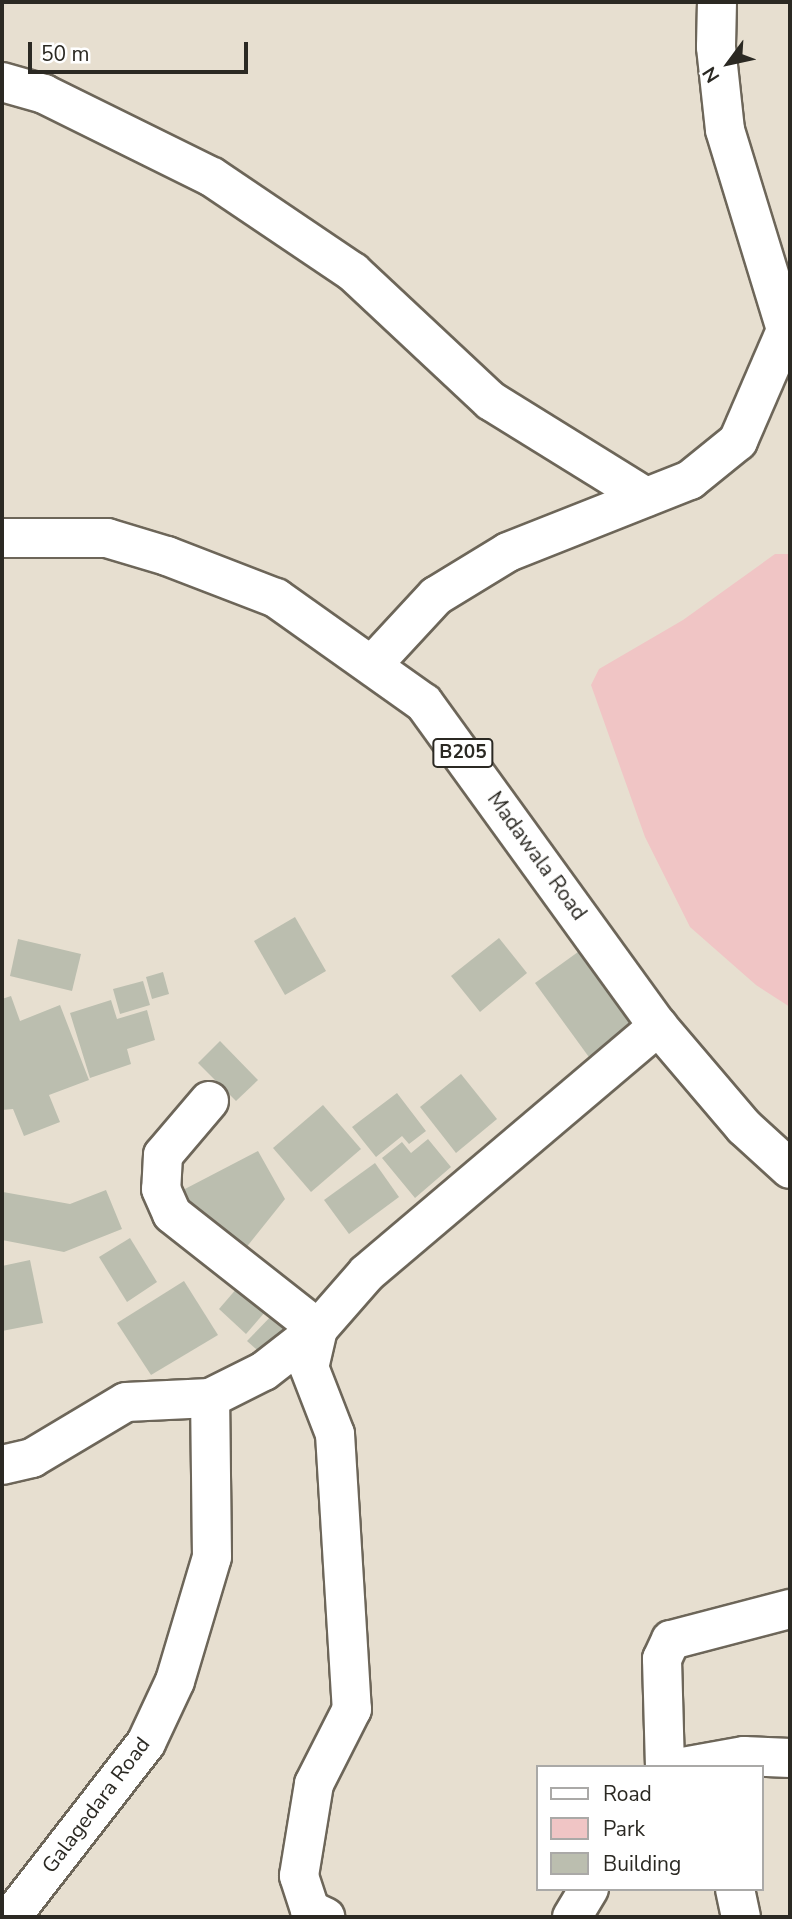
<!DOCTYPE html>
<html>
<head>
<meta charset="utf-8">
<style>
	body { margin:0 }
	#map { position:relative; width:792px; height:1919px; overflow:hidden; background:#e7dfd0; font-family:"Nunito Sans",sans-serif }
	div>[style] { position:absolute }
	.green>* { inset:0; background:#f0c5c5 }
	.building>* { inset:0; background:#bbbeaf }
	.roads { filter:drop-shadow(2px 0 #6d6659) drop-shadow(-2px 0 #6d6659) drop-shadow(0 2px #6d6659) drop-shadow(0 -2px #6d6659) }
	.minor>* { height:38px; margin:-19px; padding:0 19px; transform-origin:19px; border-radius:19px; background:#fff }
	.major>* { height:38px; margin:-19px; padding:0 19px; transform-origin:19px; border-radius:19px; background:#fff }
	span { translate:-50% -50%; white-space:nowrap; text-align:center; line-height:1.15; -webkit-text-stroke:7px #fff; paint-order:stroke }
	.shield-label span { padding:2px 5px; background:#fff; border:2px solid; border-radius:5px; -webkit-text-stroke-width:0 }
	.shield-label { font-size:19px; color:#2b2923; font-weight:700 }
	.street-label { font-size:21px; color:#2b2923 }
	.frame { position:absolute; inset:0; border:4px solid #2b2923; pointer-events:none }
	.legend { position:absolute; left:536px; top:1765px; width:228px; height:126px; box-sizing:border-box; background:#fff; border:2px solid #aaa9a7; margin:0; padding:9px 12px; list-style:none; font-size:21px; color:#2b2923 }
	.legend li { display:flex; align-items:center; gap:14px; height:35px }
	.legend b { width:35px; border:2px solid #aaa9a7 }
	.north { position:absolute; left:694px; top:28px; width:70px; height:70px; -webkit-text-stroke:5px #fff; paint-order:stroke; rotate:237deg; font-size:19px; font-weight:700; line-height:28px; text-align:center; color:#2b2923 }
	.north::after { content:''; display:block; margin:auto; width:24px; height:32px; background:#2b2923; clip-path:polygon(50% 0,100% 100%,50% 72%,0 100%) }
	.scale { position:absolute; left:28px; top:42px; width:220px; height:32px; box-sizing:border-box; border:4px solid #2b2923; border-top:0; padding-left:9px; font-size:21px; line-height:24px; white-space:nowrap; color:#2b2923; -webkit-text-stroke:5px #fff; paint-order:stroke }
</style>
</head>
<body>
<div id="map">
	<div class="green">
		<div style="clip-path:polygon(775px 554px,790px 554px,790px 1007px,756px 985px,690px 927px,645px 837px,591px 685px,599px 669px,683px 620px)"></div>
	</div>
	<div class="building">
		<div style="clip-path:polygon(295px 917px,326px 971px,285px 995px,254px 941px)"></div>
		<div style="clip-path:polygon(499px 938px,527px 973px,480px 1012px,451px 976px)"></div>
		<div style="clip-path:polygon(18px 939px,81px 954px,72px 991px,10px 976px)"></div>
		<div style="clip-path:polygon(578px 952px,637px 1033px,594px 1064px,535px 983px)"></div>
		<div style="clip-path:polygon(163px 972px,169px 994px,152px 999px,146px 977px)"></div>
		<div style="clip-path:polygon(143px 981px,150px 1005px,120px 1014px,113px 989px)"></div>
		<div style="clip-path:polygon(11px 996px,20px 1021px,60px 1005px,89px 1080px,49px 1095px,60px 1122px,24px 1136px,13px 1109px,2px 1110px,2px 999px)"></div>
		<div style="clip-path:polygon(111px 1000px,117px 1019px,147px 1010px,155px 1040px,127px 1049px,131px 1064px,90px 1078px,70px 1013px)"></div>
		<div style="clip-path:polygon(220px 1041px,258px 1080px,236px 1101px,198px 1063px)"></div>
		<div style="clip-path:polygon(461px 1074px,497px 1119px,456px 1153px,420px 1107px)"></div>
		<div style="clip-path:polygon(397px 1093px,426px 1131px,409px 1144px,402px 1136px,376px 1157px,352px 1127px)"></div>
		<div style="clip-path:polygon(323px 1105px,361px 1149px,311px 1192px,273px 1148px)"></div>
		<div style="clip-path:polygon(428px 1139px,451px 1167px,415px 1198px,382px 1158px,402px 1142px,411px 1153px)"></div>
		<div style="clip-path:polygon(258px 1151px,285px 1199px,237px 1259px,196px 1214px,183px 1190px)"></div>
		<div style="clip-path:polygon(375px 1163px,399px 1197px,349px 1234px,324px 1200px)"></div>
		<div style="clip-path:polygon(106px 1190px,122px 1229px,64px 1252px,2px 1240px,3px 1192px,70px 1204px)"></div>
		<div style="clip-path:polygon(130px 1238px,157px 1282px,127px 1302px,99px 1257px)"></div>
		<div style="clip-path:polygon(30px 1260px,43px 1323px,2px 1331px,2px 1266px)"></div>
		<div style="clip-path:polygon(244px 1280px,271px 1305px,246px 1334px,219px 1309px)"></div>
		<div style="clip-path:polygon(184px 1281px,218px 1335px,151px 1375px,117px 1323px)"></div>
		<div style="clip-path:polygon(277px 1310px,292px 1325px,263px 1355px,247px 1341px)"></div>
	</div>
	<div class="roads">
		<div class="minor">
			<div style="left:717px;top:2px;width:45px;rotate:91.3deg"></div>
			<div style="left:716px;top:47px;width:83px;rotate:83.8deg"></div>
			<div style="left:725px;top:130px;width:208px;rotate:73deg"></div>
			<div style="left:2px;top:82px;width:44px;rotate:15.9deg"></div>
			<div style="left:44px;top:94px;width:187px;rotate:26.3deg"></div>
			<div style="left:212px;top:177px;width:170px;rotate:34deg"></div>
			<div style="left:353px;top:272px;width:189px;rotate:43.1deg"></div>
			<div style="left:491px;top:401px;width:182px;rotate:31.8deg"></div>
			<div style="left:209px;top:1101px;width:71px;rotate:130.4deg"></div>
			<div style="left:163px;top:1155px;width:34px;rotate:93deg"></div>
			<div style="left:161px;top:1189px;width:27px;rotate:66deg"></div>
			<div style="left:172px;top:1214px;width:186px;rotate:38.2deg"></div>
			<div style="left:318px;top:1329px;width:39px;rotate:103deg"></div>
			<div style="left:309px;top:1367px;width:72px;rotate:68.8deg"></div>
			<div style="left:335px;top:1434px;width:276px;rotate:86.5deg"></div>
			<div style="left:352px;top:1709px;width:84px;rotate:116.9deg"></div>
			<div style="left:314px;top:1784px;width:93px;rotate:99.3deg"></div>
			<div style="left:299px;top:1876px;width:36px;rotate:72deg"></div>
			<div style="left:310px;top:1910px;width:17px;rotate:25deg"></div>
			<div style="left:2px;top:1465px;width:31px;rotate:-13deg"></div>
			<div style="left:32px;top:1458px;width:109px;rotate:-30.8deg"></div>
			<div style="left:126px;top:1402px;width:84px;rotate:-2.7deg"></div>
			<div style="left:210px;top:1398px;width:60px;rotate:-26.6deg"></div>
			<div style="left:264px;top:1371px;width:68px;rotate:-37.9deg"></div>
			<div style="left:318px;top:1329px;width:74px;rotate:-48.8deg"></div>
			<div style="left:367px;top:1273px;width:382px;rotate:-40.3deg"></div>
			<div style="left:665px;top:1767px;width:108px;rotate:-91.6deg"></div>
			<div style="left:662px;top:1659px;width:21px;rotate:-65deg"></div>
			<div style="left:671px;top:1640px;width:123px;rotate:-14.6deg"></div>
			<div style="left:683px;top:1767px;width:62px;rotate:-10.2deg"></div>
			<div style="left:744px;top:1756px;width:46px;rotate:2.5deg"></div>
			<div style="left:735px;top:1889px;width:29px;rotate:78deg"></div>
			<div style="left:11px;top:1917px;width:220px;rotate:-52.2deg"></div>
			<div style="left:146px;top:1743px;width:68px;rotate:-64.9deg"></div>
			<div style="left:175px;top:1681px;width:129px;rotate:-73.4deg"></div>
			<div style="left:212px;top:1557px;width:159px;rotate:-90.7deg"></div>
			<div style="left:572px;top:1917px;width:33px;rotate:-59deg"></div>
		</div>
		<div class="major">
			<div style="left:2px;top:538px;width:105px"></div>
			<div style="left:107px;top:538px;width:63px;rotate:16.7deg"></div>
			<div style="left:167px;top:556px;width:117px;rotate:21.1deg"></div>
			<div style="left:276px;top:598px;width:181px;rotate:35.4deg"></div>
			<div style="left:424px;top:703px;width:399px;rotate:54.1deg"></div>
			<div style="left:658px;top:1026px;width:133px;rotate:49.6deg"></div>
			<div style="left:744px;top:1127px;width:62px;rotate:42.4deg"></div>
			<div style="left:373px;top:664px;width:93px;rotate:-47.2deg"></div>
			<div style="left:436px;top:596px;width:84px;rotate:-31.4deg"></div>
			<div style="left:508px;top:552px;width:196px;rotate:-21.6deg"></div>
			<div style="left:690px;top:480px;width:62px;rotate:-39.1deg"></div>
			<div style="left:738px;top:441px;width:131px;rotate:-66.6deg"></div>
		</div>
	</div>
	<div class="shield-label">
		<span style="left:463px;top:753px">B205</span>
	</div>
	<div class="street-label">
		<span style="left:537px;top:856px;rotate:54deg">Madawala Road</span>
		<span style="left:96px;top:1805px;rotate:-53deg">Galagedara Road</span>
	</div>
	<div class="frame"></div>
	<ul class="legend">
	<li><b style="height:9px;background:#fff"></b>Road</li>
	<li><b style="height:19px;background:#f0c5c5"></b>Park</li>
	<li><b style="height:19px;background:#bbbeaf"></b>Building</li>
	</ul>
	<div class="north">N</div>
	<div class="scale">50 m</div>
</div>
</body>
</html>
